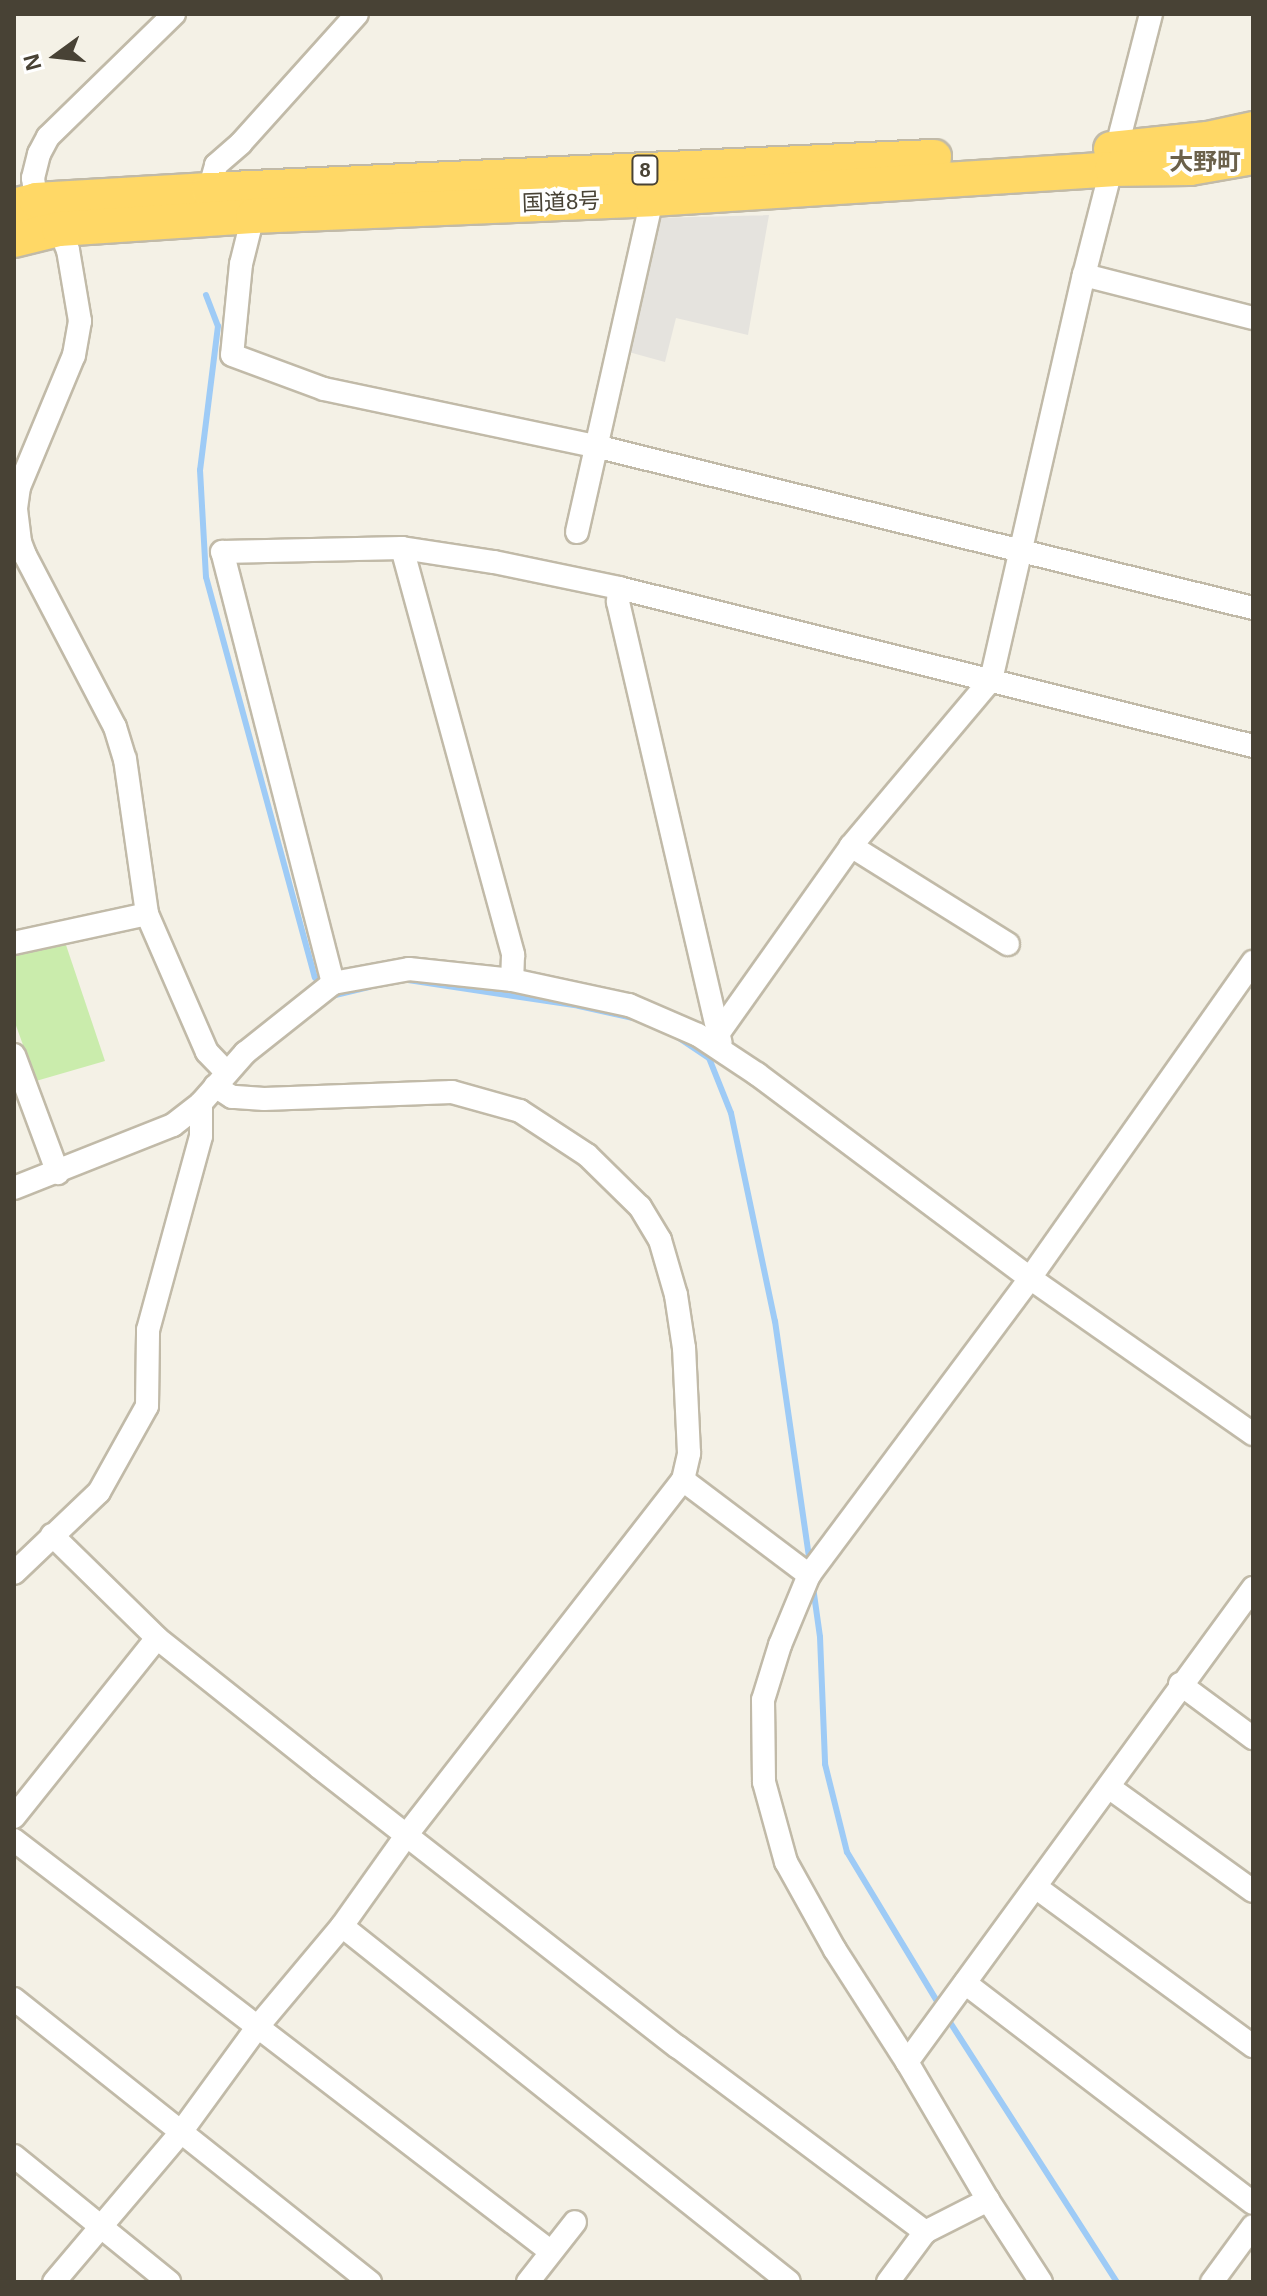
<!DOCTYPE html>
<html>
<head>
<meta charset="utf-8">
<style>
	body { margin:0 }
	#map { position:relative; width:1267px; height:2296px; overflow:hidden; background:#f4f1e6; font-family:Helvetica,"Noto Sans JP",sans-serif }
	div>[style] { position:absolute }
	.green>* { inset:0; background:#caecac }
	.parking>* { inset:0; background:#e5e3de }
	.stream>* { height:6px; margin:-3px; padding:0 3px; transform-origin:3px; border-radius:3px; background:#9ecbf6 }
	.roads { filter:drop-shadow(2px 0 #c1baa8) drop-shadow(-2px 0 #c1baa8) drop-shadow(0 2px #c1baa8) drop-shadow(0 -2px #c1baa8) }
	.minor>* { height:22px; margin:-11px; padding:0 11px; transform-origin:11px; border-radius:11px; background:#fff }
	.highway>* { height:34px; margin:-17px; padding:0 17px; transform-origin:17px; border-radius:17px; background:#ffd866 }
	span { translate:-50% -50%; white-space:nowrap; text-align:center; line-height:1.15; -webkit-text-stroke:8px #fff; paint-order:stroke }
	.shield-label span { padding:2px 6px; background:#fff; border:2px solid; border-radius:6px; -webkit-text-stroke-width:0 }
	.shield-label { font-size:20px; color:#484235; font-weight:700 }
	.street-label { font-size:22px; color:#484235 }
	.neighbourhood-label { font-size:24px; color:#6b614b; font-weight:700 }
	.frame { position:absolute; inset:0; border:16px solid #484235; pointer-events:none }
	.north { position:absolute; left:16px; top:16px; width:80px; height:80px; -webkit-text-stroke:6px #fff; paint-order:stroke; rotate:255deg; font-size:22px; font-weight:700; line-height:32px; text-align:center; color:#484235 }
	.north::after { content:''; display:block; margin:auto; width:28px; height:36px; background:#484235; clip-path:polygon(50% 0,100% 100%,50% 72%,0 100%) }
</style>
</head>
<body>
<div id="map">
	<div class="green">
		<div style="clip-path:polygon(66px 945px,105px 1061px,36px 1081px,14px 1020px,14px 954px)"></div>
	</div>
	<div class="parking">
		<div style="clip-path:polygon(769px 215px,748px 335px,676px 318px,665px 362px,625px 351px,654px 218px)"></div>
	</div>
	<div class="stream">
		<div style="left:206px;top:295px;width:33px;rotate:69deg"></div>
		<div style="left:218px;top:326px;width:145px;rotate:97.1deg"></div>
		<div style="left:200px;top:470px;width:107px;rotate:86.8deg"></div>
		<div style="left:206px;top:577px;width:415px;rotate:74.8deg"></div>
		<div style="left:315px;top:977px;width:13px;rotate:58deg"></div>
		<div style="left:408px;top:980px;width:173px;rotate:8.6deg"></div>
		<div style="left:579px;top:1006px;width:59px;rotate:12.6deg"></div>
		<div style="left:327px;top:997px;width:43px;rotate:-13.4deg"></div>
		<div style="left:676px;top:1036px;width:40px;rotate:34deg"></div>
		<div style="left:709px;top:1058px;width:59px;rotate:68.2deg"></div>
		<div style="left:731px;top:1113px;width:213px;rotate:78.1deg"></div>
		<div style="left:775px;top:1321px;width:246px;rotate:81.8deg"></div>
		<div style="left:813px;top:1587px;width:50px;rotate:82deg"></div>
		<div style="left:820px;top:1637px;width:127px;rotate:87.7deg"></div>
		<div style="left:825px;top:1764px;width:91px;rotate:76deg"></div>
		<div style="left:847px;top:1852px;width:180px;rotate:58.9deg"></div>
		<div style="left:946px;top:2016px;width:316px;rotate:57.3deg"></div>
	</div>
	<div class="roads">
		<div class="minor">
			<div style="left:174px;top:14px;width:176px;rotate:135.7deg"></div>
			<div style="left:48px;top:137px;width:19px;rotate:118deg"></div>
			<div style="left:39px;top:154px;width:25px;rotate:104deg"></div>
			<div style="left:33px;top:178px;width:22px;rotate:82deg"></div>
			<div style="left:36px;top:200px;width:37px;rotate:52deg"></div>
			<div style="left:59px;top:229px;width:23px;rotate:67deg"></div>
			<div style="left:68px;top:250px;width:72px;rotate:80.4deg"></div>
			<div style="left:80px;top:321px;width:35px;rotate:100deg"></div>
			<div style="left:74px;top:355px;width:143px;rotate:112.6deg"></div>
			<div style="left:19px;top:487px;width:22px;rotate:98deg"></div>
			<div style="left:16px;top:509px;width:33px;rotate:83deg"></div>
			<div style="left:20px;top:542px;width:14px;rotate:69deg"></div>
			<div style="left:25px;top:555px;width:194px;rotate:62.4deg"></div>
			<div style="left:115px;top:727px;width:34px;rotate:73deg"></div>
			<div style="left:125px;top:759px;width:157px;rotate:81.9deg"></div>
			<div style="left:147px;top:914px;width:150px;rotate:66.5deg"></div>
			<div style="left:207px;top:1052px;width:29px;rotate:46deg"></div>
			<div style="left:209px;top:190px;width:26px;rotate:-74deg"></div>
			<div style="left:216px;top:165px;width:33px;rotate:-41deg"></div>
			<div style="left:241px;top:143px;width:173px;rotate:-48deg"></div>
			<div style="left:253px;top:216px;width:49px;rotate:104deg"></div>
			<div style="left:241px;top:264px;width:91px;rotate:95.6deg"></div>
			<div style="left:232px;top:355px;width:98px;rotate:20.3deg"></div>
			<div style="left:324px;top:389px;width:277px;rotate:11.9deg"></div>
			<div style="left:595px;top:446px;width:678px;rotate:13.83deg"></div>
			<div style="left:1084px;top:275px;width:174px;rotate:14.3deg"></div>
			<div style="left:577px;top:532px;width:341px;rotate:-77.3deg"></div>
			<div style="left:402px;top:548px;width:422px;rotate:74.7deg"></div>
			<div style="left:513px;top:955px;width:25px;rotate:92deg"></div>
			<div style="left:619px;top:588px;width:14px;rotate:94deg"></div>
			<div style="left:618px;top:602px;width:452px;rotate:76.9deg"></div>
			<div style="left:851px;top:846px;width:185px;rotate:32deg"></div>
			<div style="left:14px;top:943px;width:136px;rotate:-12.3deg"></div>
			<div style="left:333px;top:983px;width:445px;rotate:-104.4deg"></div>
			<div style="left:222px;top:552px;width:180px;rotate:-1.3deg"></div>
			<div style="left:402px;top:548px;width:93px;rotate:8.7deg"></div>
			<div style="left:494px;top:562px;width:128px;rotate:11.7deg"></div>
			<div style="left:619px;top:588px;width:653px;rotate:13.99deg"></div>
			<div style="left:718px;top:1034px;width:230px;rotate:-54.7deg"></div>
			<div style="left:851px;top:846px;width:217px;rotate:-49.9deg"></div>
			<div style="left:991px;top:680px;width:416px;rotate:-77.1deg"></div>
			<div style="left:1084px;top:275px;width:269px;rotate:-75.6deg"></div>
			<div style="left:14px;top:1055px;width:126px;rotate:69.6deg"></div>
			<div style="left:14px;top:1188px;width:171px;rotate:-21.6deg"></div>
			<div style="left:173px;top:1125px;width:36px;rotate:-38deg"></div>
			<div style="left:201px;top:1103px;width:67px;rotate:-48.7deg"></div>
			<div style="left:245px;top:1053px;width:112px;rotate:-38.5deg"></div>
			<div style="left:333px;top:983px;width:77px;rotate:-10.4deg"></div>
			<div style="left:409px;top:969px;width:104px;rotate:6.1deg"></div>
			<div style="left:512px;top:980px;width:120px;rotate:12.1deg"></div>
			<div style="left:629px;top:1005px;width:75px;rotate:23.5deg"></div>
			<div style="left:698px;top:1035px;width:71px;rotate:33.5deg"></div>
			<div style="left:757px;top:1074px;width:341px;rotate:36.8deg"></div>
			<div style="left:1030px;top:1278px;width:272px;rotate:35deg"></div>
			<div style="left:683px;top:1480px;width:158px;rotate:37deg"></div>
			<div style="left:52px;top:1535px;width:147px;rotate:44.4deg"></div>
			<div style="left:157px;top:1638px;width:207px;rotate:38.5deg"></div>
			<div style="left:319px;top:1767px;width:455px;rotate:38deg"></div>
			<div style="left:678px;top:2047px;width:309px;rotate:36.8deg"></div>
			<div style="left:14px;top:1573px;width:117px;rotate:-43.6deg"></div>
			<div style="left:99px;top:1492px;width:98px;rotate:-60.8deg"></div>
			<div style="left:147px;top:1406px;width:76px;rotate:-89.2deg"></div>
			<div style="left:148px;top:1330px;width:201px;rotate:-74.7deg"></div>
			<div style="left:201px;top:1136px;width:33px;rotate:-90deg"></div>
			<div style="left:1180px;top:1684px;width:91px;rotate:36.5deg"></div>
			<div style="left:1110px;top:1788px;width:176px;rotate:35.8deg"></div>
			<div style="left:14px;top:1817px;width:229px;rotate:-51.4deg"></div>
			<div style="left:14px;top:1840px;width:675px;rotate:37.48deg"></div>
			<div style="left:1037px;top:1888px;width:268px;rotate:36.2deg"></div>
			<div style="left:342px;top:1926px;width:571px;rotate:38.53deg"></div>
			<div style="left:965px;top:1983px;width:362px;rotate:37.4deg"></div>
			<div style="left:14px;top:1999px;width:455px;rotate:38.5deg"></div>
			<div style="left:907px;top:2062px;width:587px;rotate:-53.87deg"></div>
			<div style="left:14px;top:2156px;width:200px;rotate:39.1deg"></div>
			<div style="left:54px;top:2282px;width:197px;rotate:-49.7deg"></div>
			<div style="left:181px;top:2132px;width:132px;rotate:-53.9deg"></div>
			<div style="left:259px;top:2025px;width:129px;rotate:-50deg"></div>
			<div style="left:342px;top:1926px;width:114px;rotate:-54.6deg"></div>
			<div style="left:408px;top:1833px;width:447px;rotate:-52.1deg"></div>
			<div style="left:683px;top:1480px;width:28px;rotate:-77deg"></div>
			<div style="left:689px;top:1453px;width:105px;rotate:-92.7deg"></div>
			<div style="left:684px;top:1348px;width:54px;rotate:-98.6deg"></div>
			<div style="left:676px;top:1295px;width:57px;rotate:-106.2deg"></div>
			<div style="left:660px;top:1240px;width:39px;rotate:-121deg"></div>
			<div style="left:640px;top:1207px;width:74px;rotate:-135.5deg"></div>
			<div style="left:587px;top:1155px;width:80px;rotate:-146.7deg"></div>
			<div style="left:520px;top:1111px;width:71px;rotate:-164.4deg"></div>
			<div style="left:452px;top:1092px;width:188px;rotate:177.9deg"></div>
			<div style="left:264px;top:1099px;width:32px;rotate:-176deg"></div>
			<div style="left:232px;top:1097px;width:20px;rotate:-147deg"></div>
			<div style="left:528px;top:2282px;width:76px;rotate:-51.9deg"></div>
			<div style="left:888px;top:2282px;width:62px;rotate:-53.5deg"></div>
			<div style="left:925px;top:2232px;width:71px;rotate:-26.9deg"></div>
			<div style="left:1041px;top:2282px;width:98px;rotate:-122.9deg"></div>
			<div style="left:988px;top:2200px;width:160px;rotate:-120.4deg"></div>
			<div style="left:907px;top:2062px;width:133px;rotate:-122.7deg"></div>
			<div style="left:835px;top:1950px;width:101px;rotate:-119.1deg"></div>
			<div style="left:786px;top:1862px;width:83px;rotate:-105.4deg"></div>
			<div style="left:764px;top:1782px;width:82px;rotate:-90.7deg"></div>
			<div style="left:763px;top:1700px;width:58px;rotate:-72.8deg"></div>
			<div style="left:780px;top:1645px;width:76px;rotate:-67.5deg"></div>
			<div style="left:809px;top:1575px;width:370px;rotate:-53.3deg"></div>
			<div style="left:1030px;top:1278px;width:387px;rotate:-54.8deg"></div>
			<div style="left:1212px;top:2282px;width:69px;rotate:-53.8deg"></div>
		</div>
		<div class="highway">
			<div style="left:1111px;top:149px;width:97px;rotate:-5.9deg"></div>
			<div style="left:1207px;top:139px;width:47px;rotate:-12.3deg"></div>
			<div style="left:14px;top:206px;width:23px;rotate:-15deg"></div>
			<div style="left:36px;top:200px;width:173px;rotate:-3.3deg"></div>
			<div style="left:209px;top:190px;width:726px;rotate:-2.61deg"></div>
			<div style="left:14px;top:240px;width:46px;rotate:-13.7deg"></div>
			<div style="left:59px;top:229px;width:194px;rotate:-3.8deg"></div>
			<div style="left:253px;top:216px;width:399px;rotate:-2.4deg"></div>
			<div style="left:652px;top:199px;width:461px;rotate:-3.7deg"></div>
			<div style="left:1112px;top:169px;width:78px;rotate:-0.7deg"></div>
			<div style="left:1190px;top:168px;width:64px;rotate:-9.9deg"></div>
		</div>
	</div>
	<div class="shield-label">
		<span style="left:645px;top:170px">8</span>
	</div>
	<div class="street-label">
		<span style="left:561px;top:202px;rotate:-2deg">国道8号</span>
	</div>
	<div class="neighbourhood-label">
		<span style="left:1205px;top:162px">大野町</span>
	</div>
	<div class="frame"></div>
	<div class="north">N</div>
</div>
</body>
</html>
